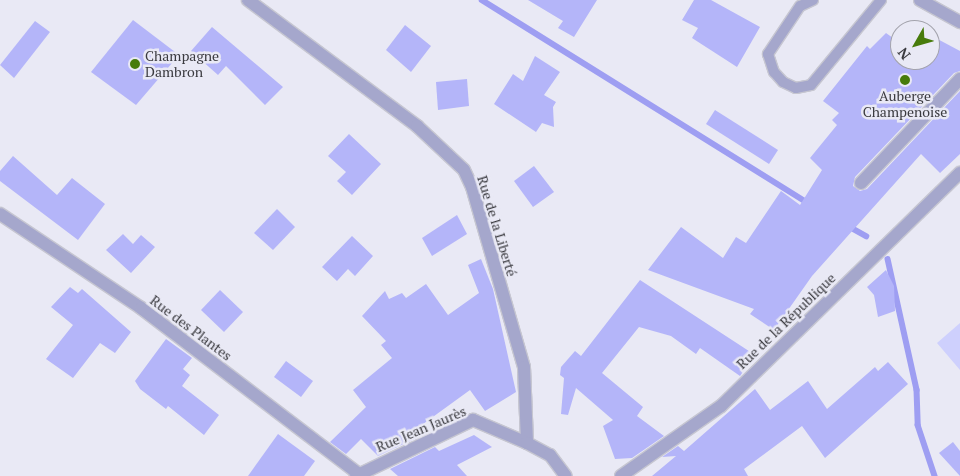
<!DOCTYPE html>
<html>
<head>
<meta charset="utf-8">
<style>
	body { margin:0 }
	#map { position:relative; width:960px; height:476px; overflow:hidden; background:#e9e9f5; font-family:"PT Serif",serif }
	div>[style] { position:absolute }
	.green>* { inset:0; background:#ced0fd }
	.stream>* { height:5.5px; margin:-2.75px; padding:0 2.75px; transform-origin:2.75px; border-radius:2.75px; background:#9e9ef2 }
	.building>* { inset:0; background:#b4b5f9 }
	.roads { filter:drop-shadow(1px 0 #c6c6d1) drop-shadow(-1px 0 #c6c6d1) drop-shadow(0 1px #c6c6d1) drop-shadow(0 -1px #c6c6d1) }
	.service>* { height:10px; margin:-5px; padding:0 5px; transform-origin:5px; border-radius:5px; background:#a5a7cc }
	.minor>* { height:12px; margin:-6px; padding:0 6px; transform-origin:6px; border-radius:6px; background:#a5a7cc }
	.tertiary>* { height:12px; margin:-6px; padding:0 6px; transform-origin:6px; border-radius:6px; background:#a5a7cc }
	.dots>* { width:14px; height:14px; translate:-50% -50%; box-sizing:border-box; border:2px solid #e9e9f5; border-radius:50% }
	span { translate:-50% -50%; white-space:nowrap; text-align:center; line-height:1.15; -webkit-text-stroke:5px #e9e9f5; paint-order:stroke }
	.poi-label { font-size:14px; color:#3a3a3f }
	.left { translate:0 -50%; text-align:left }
	.street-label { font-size:14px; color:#3a3a3f }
	.north { position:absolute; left:890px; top:20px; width:50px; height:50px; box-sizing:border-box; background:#e9e9f5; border:1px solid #a3a3ac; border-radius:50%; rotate:232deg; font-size:14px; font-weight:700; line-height:20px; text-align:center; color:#3a3a3f }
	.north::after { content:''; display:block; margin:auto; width:18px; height:22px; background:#477b0b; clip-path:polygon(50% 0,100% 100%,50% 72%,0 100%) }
</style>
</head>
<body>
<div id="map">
	<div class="green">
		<div style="clip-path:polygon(960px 323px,960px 370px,937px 343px)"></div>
	</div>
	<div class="stream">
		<div style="left:482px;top:0;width:386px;rotate:31.9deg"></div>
		<div style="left:848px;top:226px;width:21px;rotate:29deg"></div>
		<div style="left:888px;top:259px;width:134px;rotate:77.5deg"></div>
		<div style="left:917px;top:390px;width:35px;rotate:88deg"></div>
		<div style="left:918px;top:425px;width:54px;rotate:71.6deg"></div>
	</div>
	<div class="building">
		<div style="clip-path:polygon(528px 0,597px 0,574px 37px,558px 28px,563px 21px)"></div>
		<div style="clip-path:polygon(694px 0,711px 0,760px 27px,737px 67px,692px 38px,698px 28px,682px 20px)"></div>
		<div style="clip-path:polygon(133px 20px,179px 55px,136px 105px,91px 72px)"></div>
		<div style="clip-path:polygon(35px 21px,50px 32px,14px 78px,0 65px)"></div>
		<div style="clip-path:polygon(405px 25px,431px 46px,411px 72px,386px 50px)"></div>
		<div style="clip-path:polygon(212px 27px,283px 87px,265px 105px,226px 66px,218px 75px,191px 51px)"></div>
		<div style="clip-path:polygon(886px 33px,900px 43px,900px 60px,930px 60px,930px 35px,960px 51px,960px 71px,954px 73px,855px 177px,853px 186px,860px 191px,867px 189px,960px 91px,960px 154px,940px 173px,921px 154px,812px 276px,774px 330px,750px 314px,754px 309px,648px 270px,681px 227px,723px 258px,736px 237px,746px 243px,781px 191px,800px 205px,822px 170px,810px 158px,837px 125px,832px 120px,839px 113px,823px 101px,867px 46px,870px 49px)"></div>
		<div style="clip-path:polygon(535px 56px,560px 72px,544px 95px,556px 102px,553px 107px,554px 127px,542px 123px,536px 132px,494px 104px,513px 74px,523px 81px)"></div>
		<div style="clip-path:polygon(467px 79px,469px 106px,438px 110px,436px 82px)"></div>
		<div style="clip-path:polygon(715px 110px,778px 150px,769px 164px,706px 124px)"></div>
		<div style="clip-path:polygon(349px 134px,381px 164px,352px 195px,337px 181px,346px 172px,328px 156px)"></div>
		<div style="clip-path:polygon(13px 156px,57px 195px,72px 178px,105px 204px,78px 240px,0 181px,0 171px)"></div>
		<div style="clip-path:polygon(534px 166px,554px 192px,533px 207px,514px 181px)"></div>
		<div style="clip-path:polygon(277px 209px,295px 227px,273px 250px,254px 233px)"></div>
		<div style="clip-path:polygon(457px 215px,467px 234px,432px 256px,422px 238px)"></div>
		<div style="clip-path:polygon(123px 234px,133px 244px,141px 235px,155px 247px,131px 273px,106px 250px)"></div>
		<div style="clip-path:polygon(352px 236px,373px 256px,355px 276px,348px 269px,337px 281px,322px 267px)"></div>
		<div style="clip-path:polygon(481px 259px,493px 289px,516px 392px,485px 411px,470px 390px,419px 427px,425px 434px,378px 456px,361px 439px,346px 454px,330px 442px,366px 407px,353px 390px,392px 358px,381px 345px,386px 341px,362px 316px,385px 291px,389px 299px,402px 293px,406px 298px,426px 284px,448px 315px,479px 293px,468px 265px)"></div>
		<div style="clip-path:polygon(886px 270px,894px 286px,895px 311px,878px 317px,874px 295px,867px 287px)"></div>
		<div style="clip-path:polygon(640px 280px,755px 355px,740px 376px,700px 348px,696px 354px,671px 336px,639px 327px,602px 373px,643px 407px,637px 416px,664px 436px,632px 458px,615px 459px,603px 426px,613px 420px,576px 388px,568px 415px,561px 414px,564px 378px,560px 375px,561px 367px,575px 351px,581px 356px)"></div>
		<div style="clip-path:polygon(70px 287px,78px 293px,82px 289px,131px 332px,115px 353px,100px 343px,73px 378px,46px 359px,73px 325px,51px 307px)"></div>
		<div style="clip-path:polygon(220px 290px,243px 312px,224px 332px,201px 310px)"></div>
		<div style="clip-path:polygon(166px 339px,192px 358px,183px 369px,190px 375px,182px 386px,219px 415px,204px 435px,168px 406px,166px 409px,140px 389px,135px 381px)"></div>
		<div style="clip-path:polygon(286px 361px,313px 381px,301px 397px,274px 377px)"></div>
		<div style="clip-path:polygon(888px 362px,908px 384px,825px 458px,802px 426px,744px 469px,748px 476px,652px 476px,676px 456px,662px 457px,678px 446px,684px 451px,755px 389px,770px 410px,808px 381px,827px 409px,875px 367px,878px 371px)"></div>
		<div style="clip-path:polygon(278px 434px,315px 461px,304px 476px,248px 476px)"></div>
		<div style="clip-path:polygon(474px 435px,492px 447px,457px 465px,467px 476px,398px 476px,390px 469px,435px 447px,439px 451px)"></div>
		<div style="clip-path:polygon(953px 442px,960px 451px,960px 476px,939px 453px)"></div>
	</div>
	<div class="roads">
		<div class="service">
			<div style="left:813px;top:0;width:14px;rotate:155deg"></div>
			<div style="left:800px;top:6px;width:58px;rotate:123.7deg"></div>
			<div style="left:768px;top:54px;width:19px;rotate:72deg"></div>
			<div style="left:774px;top:72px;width:13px;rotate:48deg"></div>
			<div style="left:783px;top:82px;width:14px;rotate:25deg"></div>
			<div style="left:796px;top:88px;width:15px;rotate:-11deg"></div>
			<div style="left:811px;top:85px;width:110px;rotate:-50.5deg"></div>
		</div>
		<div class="minor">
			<div style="left:248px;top:0;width:211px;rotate:36.7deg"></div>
			<div style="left:417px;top:126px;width:64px;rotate:43.1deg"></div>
			<div style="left:464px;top:170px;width:19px;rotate:65deg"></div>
			<div style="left:472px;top:187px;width:187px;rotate:73.9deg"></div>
			<div style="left:524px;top:367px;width:76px;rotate:87.7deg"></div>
			<div style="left:527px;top:443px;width:59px;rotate:-156.9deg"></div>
			<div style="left:473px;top:420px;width:130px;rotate:154.4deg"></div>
			<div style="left:861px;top:183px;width:144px;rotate:-46.4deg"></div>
			<div style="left:0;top:214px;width:169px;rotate:33.7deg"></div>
			<div style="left:141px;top:308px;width:274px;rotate:37.3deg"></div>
			<div style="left:621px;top:476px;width:122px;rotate:-35deg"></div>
			<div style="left:721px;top:406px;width:334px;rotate:-44.3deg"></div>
		</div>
		<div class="tertiary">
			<div style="left:920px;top:0;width:46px;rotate:28.8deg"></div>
			<div style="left:527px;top:443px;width:26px;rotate:28deg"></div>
			<div style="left:550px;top:455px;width:26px;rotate:53deg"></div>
		</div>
	</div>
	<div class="dots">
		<div style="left:135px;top:64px;background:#477b0b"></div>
		<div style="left:905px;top:80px;background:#477b0b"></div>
	</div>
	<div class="poi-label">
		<span class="left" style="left:145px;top:64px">Champagne<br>Dambron</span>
		<span style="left:905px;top:104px">Auberge<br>Champenoise</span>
	</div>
	<div class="street-label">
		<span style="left:497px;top:226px;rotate:73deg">Rue de la Liberté</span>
		<span style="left:786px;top:321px;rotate:-44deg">Rue de la République</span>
		<span style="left:191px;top:328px;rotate:37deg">Rue des Plantes</span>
		<span style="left:421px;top:429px;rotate:-23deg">Rue Jean Jaurès</span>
	</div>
	<div class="north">N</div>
</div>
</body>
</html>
